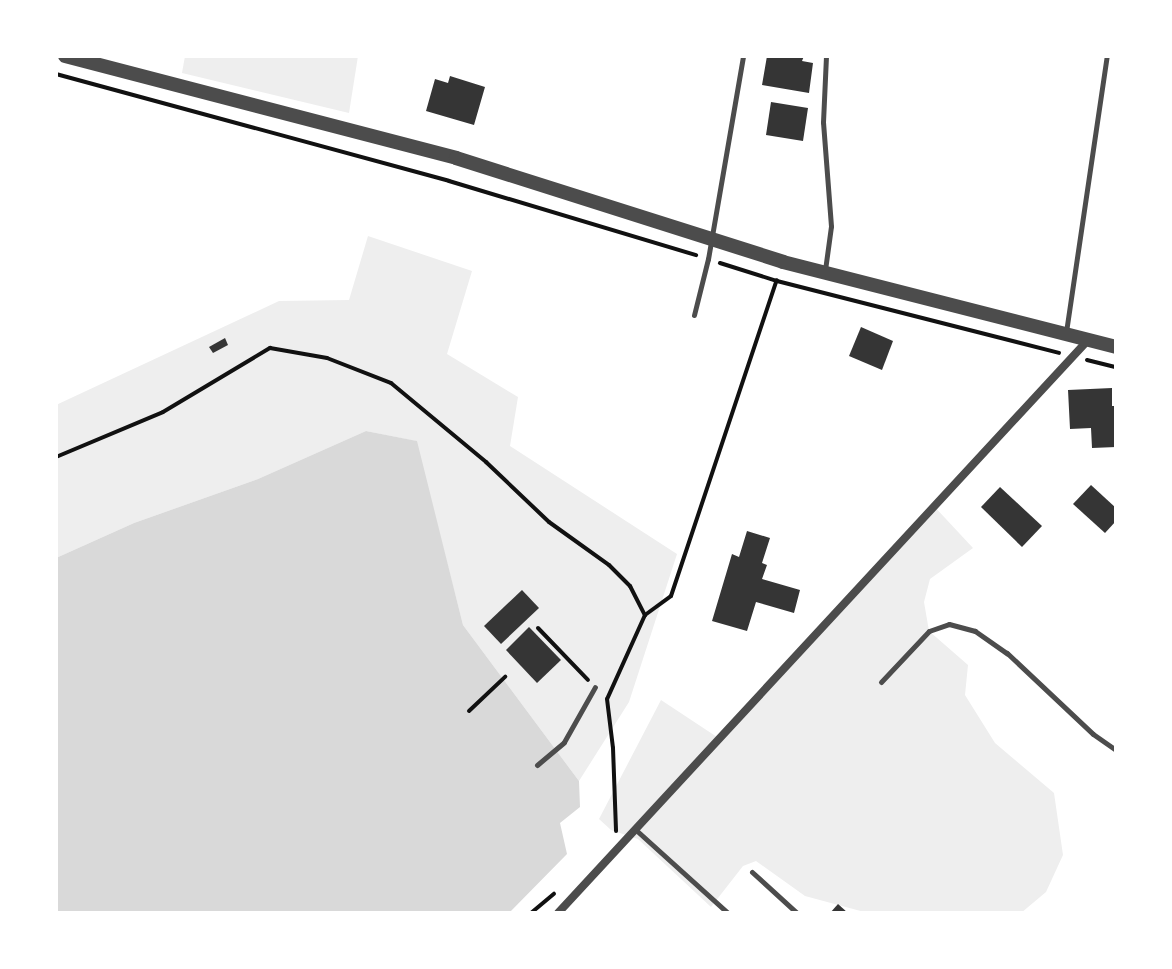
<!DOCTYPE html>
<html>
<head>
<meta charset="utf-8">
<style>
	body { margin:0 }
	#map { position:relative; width:1172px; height:969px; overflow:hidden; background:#fff; font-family:"Fira Sans",sans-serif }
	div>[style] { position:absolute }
	.green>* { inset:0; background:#eee }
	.water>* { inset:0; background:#d9d9d9 }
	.building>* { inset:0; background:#353535 }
	.path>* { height:4px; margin:-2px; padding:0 2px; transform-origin:2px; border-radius:2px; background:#111 }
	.service>* { height:5px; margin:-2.5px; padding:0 2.5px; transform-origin:2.5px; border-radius:2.5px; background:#4c4c4c }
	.minor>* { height:8px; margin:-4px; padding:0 4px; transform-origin:4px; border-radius:4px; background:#4c4c4c }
	.tertiary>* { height:14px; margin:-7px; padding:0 7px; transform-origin:7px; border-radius:7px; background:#4c4c4c }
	span { translate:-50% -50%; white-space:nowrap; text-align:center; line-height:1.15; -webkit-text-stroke:7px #fff; paint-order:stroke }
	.frame { position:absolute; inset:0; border:58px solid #fff; pointer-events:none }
</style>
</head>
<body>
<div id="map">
	<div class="green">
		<div style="clip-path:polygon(185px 56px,358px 56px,349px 113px,182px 73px)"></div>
		<div style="clip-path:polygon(368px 236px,472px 271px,447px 354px,518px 397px,510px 446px,677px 554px,629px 702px,579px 781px,463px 625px,416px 441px,366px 431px,258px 479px,134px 523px,56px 558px,56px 405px,279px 301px,349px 300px)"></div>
		<div style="clip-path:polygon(932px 504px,973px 548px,930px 579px,924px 602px,929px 631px,968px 665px,965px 695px,995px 743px,1054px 793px,1063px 855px,1046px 892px,1021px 913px,868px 913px,805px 896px,756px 861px,743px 866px,711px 907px,638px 839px,611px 830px,599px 819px,661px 700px,717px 737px)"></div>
	</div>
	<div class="water">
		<div style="clip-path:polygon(366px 431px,417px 441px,463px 625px,579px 781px,580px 807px,560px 823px,567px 854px,509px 913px,56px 913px,56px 558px,134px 523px,258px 479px)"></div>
	</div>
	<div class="building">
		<div style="clip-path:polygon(767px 56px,804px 56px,802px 61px,813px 63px,809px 93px,762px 85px)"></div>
		<div style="clip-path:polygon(450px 76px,485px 87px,474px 125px,426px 111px,435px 79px,448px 83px)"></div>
		<div style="clip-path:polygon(771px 102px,808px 108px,803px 141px,766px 135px)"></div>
		<div style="clip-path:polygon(861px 327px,893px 341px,882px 370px,849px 356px)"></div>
		<div style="clip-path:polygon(225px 338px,228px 345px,213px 353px,209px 347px)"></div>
		<div style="clip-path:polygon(1112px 388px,1112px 406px,1116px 406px,1116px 447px,1092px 448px,1091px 428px,1070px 429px,1068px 390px)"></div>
		<div style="clip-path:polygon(1091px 485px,1116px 508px,1116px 521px,1105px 533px,1073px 504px)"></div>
		<div style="clip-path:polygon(1000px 487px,1042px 526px,1022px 547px,981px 507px)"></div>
		<div style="clip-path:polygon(747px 531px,770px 538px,762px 563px,767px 565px,762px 579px,800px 590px,794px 613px,756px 602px,747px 631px,712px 621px,732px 554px,739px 557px)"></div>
		<div style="clip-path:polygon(522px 590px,539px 608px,501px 644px,484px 626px)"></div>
		<div style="clip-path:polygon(529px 627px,561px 660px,537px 683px,506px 650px)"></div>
		<div style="clip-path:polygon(838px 904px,848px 913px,830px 913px)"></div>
	</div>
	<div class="path">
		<div style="left:56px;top:74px;width:407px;rotate:15.2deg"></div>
		<div style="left:449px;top:181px;width:258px;rotate:16.7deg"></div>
		<div style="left:720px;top:263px;width:60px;rotate:17.5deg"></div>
		<div style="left:777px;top:281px;width:291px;rotate:14.3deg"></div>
		<div style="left:1087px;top:360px;width:30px;rotate:14deg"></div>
		<div style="left:56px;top:457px;width:116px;rotate:-22.8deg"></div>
		<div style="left:163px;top:412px;width:125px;rotate:-30.9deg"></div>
		<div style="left:270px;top:348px;width:58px;rotate:10deg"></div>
		<div style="left:327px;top:358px;width:69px;rotate:21.3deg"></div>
		<div style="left:391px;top:383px;width:124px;rotate:39.7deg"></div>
		<div style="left:486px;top:462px;width:87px;rotate:43.6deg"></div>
		<div style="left:549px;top:522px;width:74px;rotate:35.6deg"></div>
		<div style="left:609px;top:565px;width:30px;rotate:45deg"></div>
		<div style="left:630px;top:586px;width:33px;rotate:63deg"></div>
		<div style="left:645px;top:615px;width:92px;rotate:114.3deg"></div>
		<div style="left:607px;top:699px;width:49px;rotate:83deg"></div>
		<div style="left:613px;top:748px;width:83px;rotate:87.9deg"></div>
		<div style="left:645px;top:615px;width:32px;rotate:-36deg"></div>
		<div style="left:671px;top:596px;width:333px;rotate:-71.5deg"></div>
		<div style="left:538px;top:628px;width:72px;rotate:46.1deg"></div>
		<div style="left:469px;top:711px;width:50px;rotate:-43.4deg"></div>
		<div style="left:531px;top:913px;width:30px;rotate:-40deg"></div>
	</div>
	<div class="service">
		<div style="left:825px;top:270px;width:44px;rotate:-82.2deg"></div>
		<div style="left:831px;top:226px;width:104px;rotate:-94.4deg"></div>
		<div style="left:823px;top:122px;width:66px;rotate:-87.4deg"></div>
		<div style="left:694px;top:315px;width:58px;rotate:-76deg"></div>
		<div style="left:708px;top:259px;width:206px;rotate:-80.2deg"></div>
		<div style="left:1066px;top:332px;width:279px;rotate:-81.6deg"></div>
		<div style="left:881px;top:682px;width:70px;rotate:-46.7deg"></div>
		<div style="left:929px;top:631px;width:21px;rotate:-19deg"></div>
		<div style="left:949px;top:624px;width:27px;rotate:15deg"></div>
		<div style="left:975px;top:631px;width:39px;rotate:35deg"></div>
		<div style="left:1007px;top:653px;width:118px;rotate:43.3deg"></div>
		<div style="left:1093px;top:734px;width:28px;rotate:35deg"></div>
		<div style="left:537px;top:765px;width:35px;rotate:-40deg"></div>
		<div style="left:564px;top:742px;width:63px;rotate:-60.6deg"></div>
		<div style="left:636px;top:830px;width:124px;rotate:42.1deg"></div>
		<div style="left:752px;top:872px;width:61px;rotate:42.3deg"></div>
	</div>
	<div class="minor">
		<div style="left:558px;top:913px;width:782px;rotate:-47.23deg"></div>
	</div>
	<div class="tertiary">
		<div style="left:65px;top:56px;width:404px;rotate:14.6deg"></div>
		<div style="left:456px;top:158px;width:343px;rotate:17.6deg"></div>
		<div style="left:783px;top:262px;width:344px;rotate:14.3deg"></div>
	</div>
	<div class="frame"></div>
</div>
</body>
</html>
